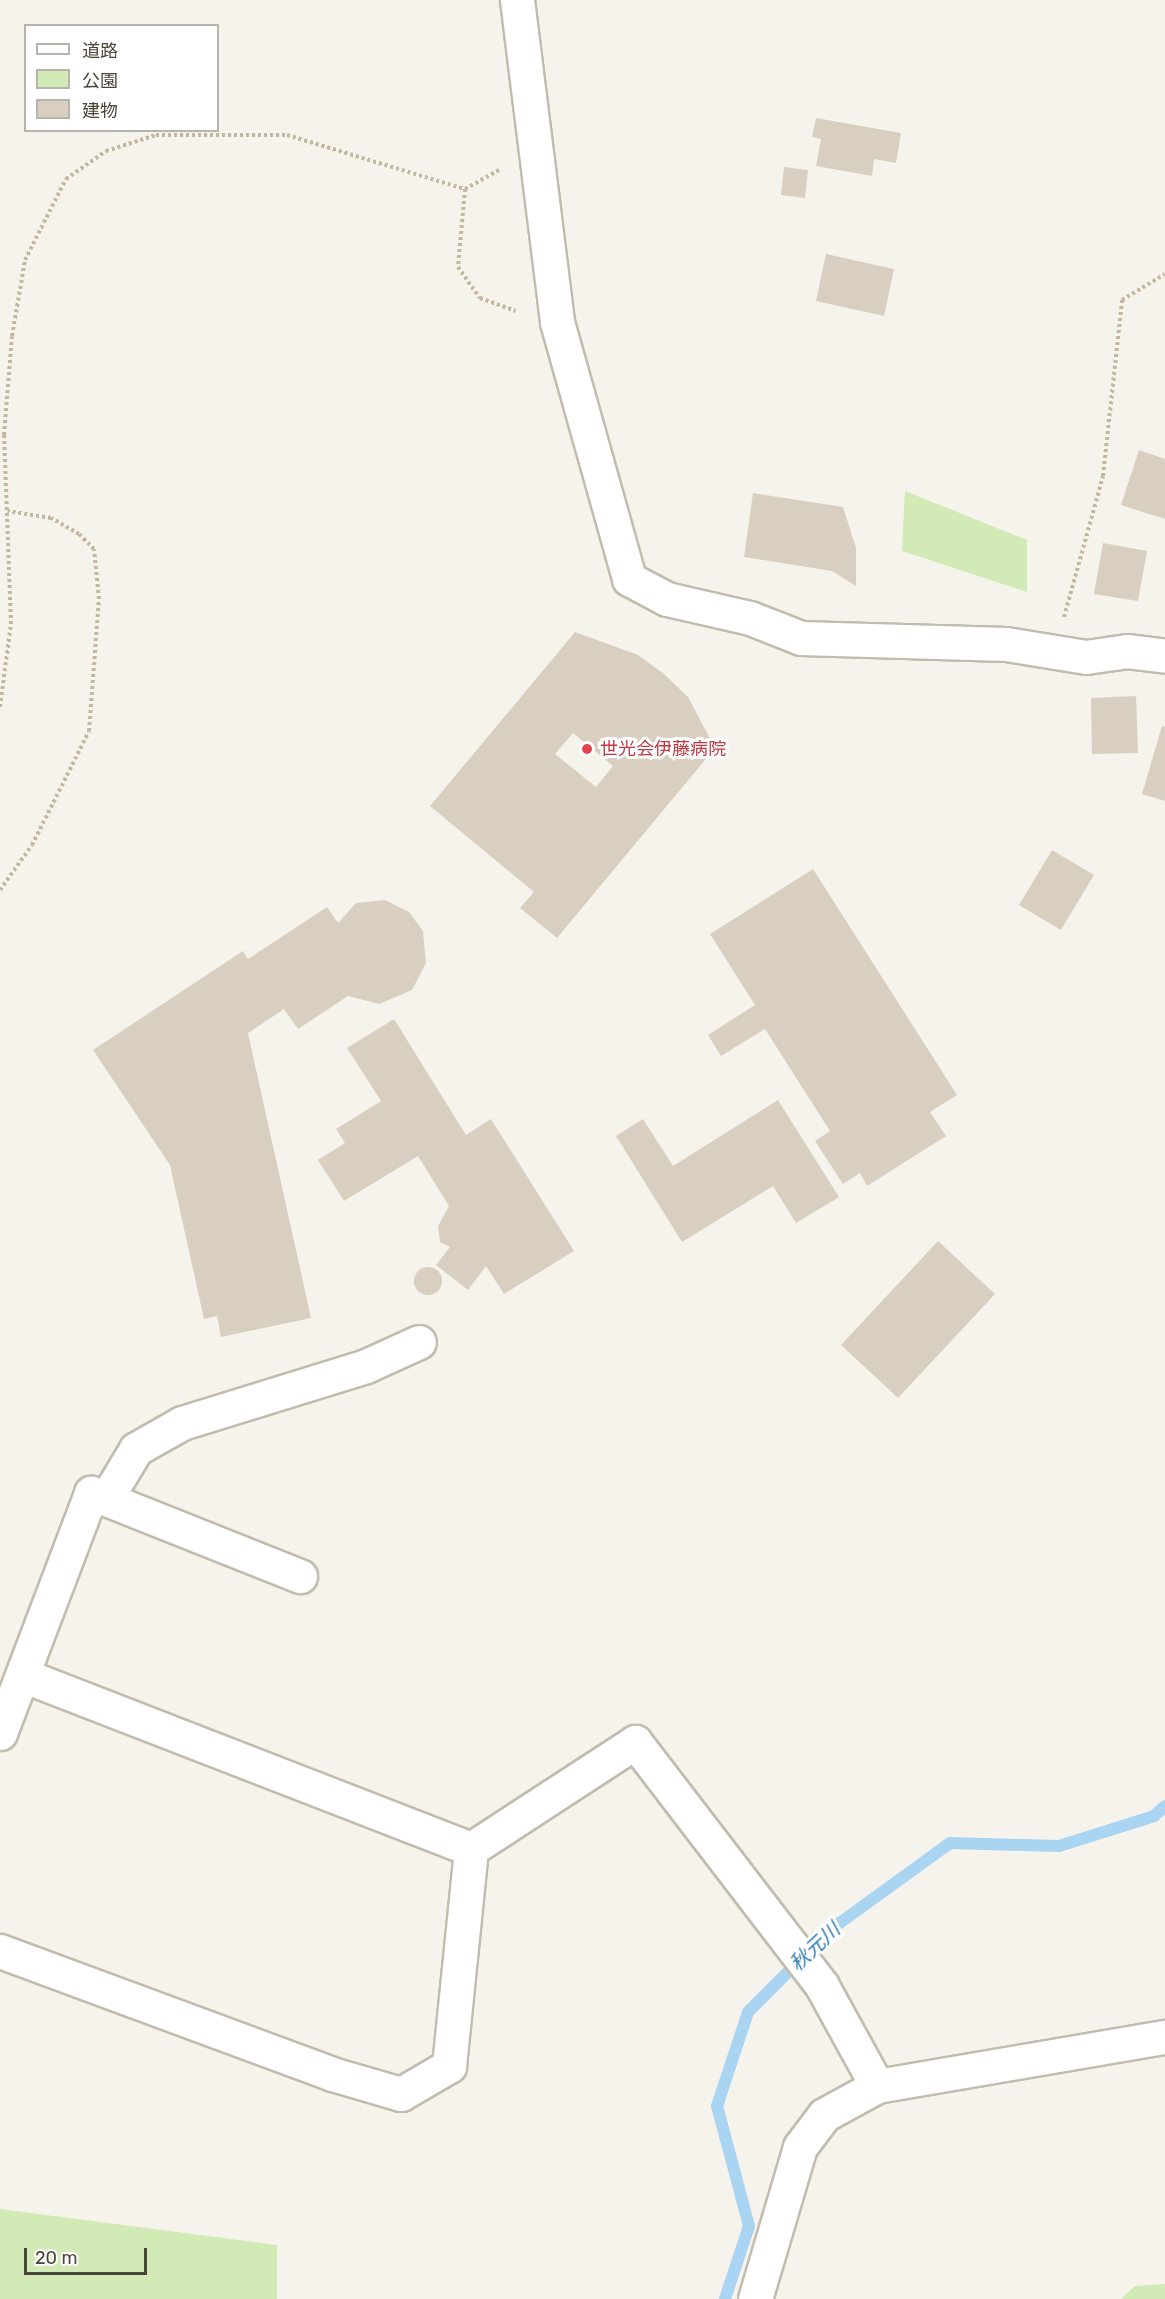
<!DOCTYPE html>
<html>
<head>
<meta charset="utf-8">
<style>
	body { margin:0 }
	#map { position:relative; width:1165px; height:2299px; overflow:hidden; background:#f6f3ec; font-family:Rubik,"Noto Sans JP",sans-serif }
	div>[style] { position:absolute }
	.green>* { inset:0; background:#d2eab5 }
	.stream>* { height:12px; margin:-6px; padding:0 6px; transform-origin:6px; border-radius:6px; background:#a9d4f2 }
	.building>* { inset:0; background:#d8cfc1 }
	.round { border-radius:50% }
	.path>* { height:4px; margin-top:-2px; transform-origin:0; background:repeating-linear-gradient(90deg,#c4b79f 0 3px,transparent 0 6px) }
	.roads { filter:drop-shadow(2px 0 #c2bbae) drop-shadow(-2px 0 #c2bbae) drop-shadow(0 2px #c2bbae) drop-shadow(0 -2px #c2bbae) }
	.minor>* { height:33px; margin:-16.5px; padding:0 16.5px; transform-origin:16.5px; border-radius:16.5px; background:#fff }
	.dots>* { width:16px; height:16px; translate:-50% -50%; box-sizing:border-box; border:3px solid #fff; border-radius:50% }
	span { translate:-50% -50%; white-space:nowrap; text-align:center; line-height:1.15; -webkit-text-stroke:6px #fff; paint-order:stroke }
	.health-label { font-size:18px; color:#be3a42 }
	.left { translate:0 -50%; text-align:left }
	.water-label { font-size:20px; color:#2e7ab2; font-style:italic }
	.legend { position:absolute; left:24px; top:24px; width:195px; height:108px; box-sizing:border-box; background:#fff; border:2px solid #b7b4b0; margin:0; padding:8px 10px; list-style:none; font-size:18px; color:#4b4439 }
	.legend li { display:flex; align-items:center; gap:12px; height:30px }
	.legend b { width:30px; border:2px solid #b7b4b0 }
	.scale { position:absolute; left:24px; top:2248px; width:123px; height:27px; box-sizing:border-box; border:3px solid #4b4439; border-top:0; padding-left:8px; font-size:18px; line-height:21px; white-space:nowrap; color:#4b4439; -webkit-text-stroke:4px #fff; paint-order:stroke }
</style>
</head>
<body>
<div id="map">
	<div class="green">
		<div style="clip-path:polygon(905px 491px,1027px 540px,1027px 592px,902px 551px)"></div>
		<div style="clip-path:polygon(0 2209px,277px 2245px,277px 2299px,0 2299px)"></div>
		<div style="clip-path:polygon(1165px 2284px,1165px 2299px,1121px 2299px,1135px 2286px)"></div>
	</div>
	<div class="stream">
		<div style="left:725px;top:2299px;width:77px;rotate:-71.8deg"></div>
		<div style="left:749px;top:2226px;width:124px;rotate:-104.9deg"></div>
		<div style="left:717px;top:2106px;width:99px;rotate:-71.7deg"></div>
		<div style="left:748px;top:2012px;width:116px;rotate:-45deg"></div>
		<div style="left:830px;top:1930px;width:148px;rotate:-35.9deg"></div>
		<div style="left:950px;top:1843px;width:109px;rotate:1.6deg"></div>
		<div style="left:1059px;top:1846px;width:100px;rotate:-17.5deg"></div>
		<div style="left:1154px;top:1816px;width:15px;rotate:-42deg"></div>
	</div>
	<div class="building">
		<div style="clip-path:polygon(816px 118px,901px 133px,896px 163px,874px 159px,872px 176px,816px 166px,821px 139px,812px 137px)"></div>
		<div style="clip-path:polygon(784px 167px,808px 170px,805px 198px,781px 195px)"></div>
		<div style="clip-path:polygon(826px 254px,894px 269px,884px 316px,816px 301px)"></div>
		<div style="clip-path:polygon(1139px 450px,1165px 459px,1165px 519px,1121px 505px)"></div>
		<div style="clip-path:polygon(753px 493px,843px 507px,856px 548px,856px 586px,832px 571px,744px 557px)"></div>
		<div style="clip-path:polygon(1103px 543px,1147px 551px,1138px 601px,1094px 594px)"></div>
		<div style="clip-path:polygon(evenodd,575px 632px,638px 655px,664px 674px,688px 697px,715px 748px,557px 938px,520px 908px,534px 892px,430px 806px,575px 632px,573px 733px,613px 766px,596px 787px,555px 754px,573px 733px)"></div>
		<div style="clip-path:polygon(1136px 696px,1138px 753px,1092px 754px,1091px 698px)"></div>
		<div style="clip-path:polygon(1162px 726px,1165px 727px,1165px 801px,1142px 794px)"></div>
		<div style="clip-path:polygon(1052px 850px,1094px 875px,1061px 930px,1019px 905px)"></div>
		<div style="clip-path:polygon(813px 869px,957px 1095px,930px 1112px,946px 1136px,867px 1186px,860px 1173px,843px 1184px,815px 1141px,830px 1131px,765px 1029px,721px 1056px,708px 1035px,755px 1005px,710px 934px)"></div>
		<div style="clip-path:polygon(385px 900px,409px 912px,423px 931px,426px 963px,412px 990px,379px 1004px,348px 996px,298px 1029px,284px 1009px,248px 1033px,311px 1318px,221px 1337px,217px 1316px,204px 1319px,170px 1165px,93px 1050px,243px 951px,248px 959px,327px 907px,338px 923px,356px 903px)"></div>
		<div style="clip-path:polygon(394px 1019px,466px 1135px,491px 1119px,574px 1251px,504px 1294px,486px 1266px,468px 1290px,436px 1265px,450px 1247px,440px 1242px,438px 1226px,449px 1206px,418px 1156px,344px 1201px,318px 1160px,345px 1143px,336px 1129px,381px 1101px,347px 1048px)"></div>
		<div style="clip-path:polygon(778px 1100px,839px 1197px,796px 1223px,773px 1186px,682px 1242px,616px 1136px,643px 1119px,673px 1166px)"></div>
		<div style="clip-path:polygon(938px 1241px,995px 1294px,898px 1398px,841px 1345px)"></div>
		<div class="round" style="left:414px;top:1267px;width:28px;height:28px"></div>
	</div>
	<div class="path">
		<div style="left:465px;top:189px;width:41px;rotate:-29.1deg"></div>
		<div style="left:1064px;top:617px;width:146px;rotate:-74.5deg"></div>
		<div style="left:1103px;top:476px;width:177px;rotate:-83.8deg"></div>
		<div style="left:1122px;top:300px;width:50px;rotate:-31.2deg"></div>
		<div style="left:0;top:707px;width:84px;rotate:-82.5deg"></div>
		<div style="left:11px;top:624px;width:189px;rotate:-92.1deg"></div>
		<div style="left:4px;top:435px;width:99px;rotate:-85.4deg"></div>
		<div style="left:12px;top:336px;width:77px;rotate:-80.3deg"></div>
		<div style="left:25px;top:260px;width:91px;rotate:-63.2deg"></div>
		<div style="left:66px;top:179px;width:49px;rotate:-35deg"></div>
		<div style="left:106px;top:151px;width:52px;rotate:-17.7deg"></div>
		<div style="left:156px;top:135px;width:131px"></div>
		<div style="left:287px;top:135px;width:186px;rotate:16.9deg"></div>
		<div style="left:465px;top:189px;width:78px;rotate:95.1deg"></div>
		<div style="left:458px;top:267px;width:38px;rotate:55deg"></div>
		<div style="left:480px;top:298px;width:38px;rotate:20deg"></div>
		<div style="left:0;top:890px;width:55px;rotate:-54.6deg"></div>
		<div style="left:32px;top:845px;width:127px;rotate:-63.4deg"></div>
		<div style="left:89px;top:731px;width:132px;rotate:-85.7deg"></div>
		<div style="left:99px;top:599px;width:50px;rotate:-95.7deg"></div>
		<div style="left:94px;top:549px;width:21px;rotate:-135deg"></div>
		<div style="left:79px;top:534px;width:32px;rotate:-150deg"></div>
		<div style="left:51px;top:518px;width:44px;rotate:-170.8deg"></div>
	</div>
	<div class="roads">
		<div class="minor">
			<div style="left:517px;top:0;width:324px;rotate:82.9deg"></div>
			<div style="left:557px;top:322px;width:267px;rotate:74.3deg"></div>
			<div style="left:629px;top:579px;width:43px;rotate:27.8deg"></div>
			<div style="left:667px;top:599px;width:85px;rotate:12.9deg"></div>
			<div style="left:750px;top:618px;width:55px;rotate:21.4deg"></div>
			<div style="left:801px;top:638px;width:205px;rotate:1.7deg"></div>
			<div style="left:1006px;top:644px;width:81px;rotate:9.2deg"></div>
			<div style="left:1086px;top:657px;width:41px;rotate:-8.3deg"></div>
			<div style="left:1127px;top:651px;width:38px;rotate:7deg"></div>
			<div style="left:106px;top:1499px;width:58px;rotate:-59deg"></div>
			<div style="left:136px;top:1449px;width:53px;rotate:-29.5deg"></div>
			<div style="left:182px;top:1423px;width:193px;rotate:-17.2deg"></div>
			<div style="left:366px;top:1366px;width:58px;rotate:-24.4deg"></div>
			<div style="left:25px;top:1676px;width:478px;rotate:21.2deg"></div>
			<div style="left:0;top:1733px;width:257px;rotate:-69.2deg"></div>
			<div style="left:91px;top:1493px;width:225px;rotate:21.7deg"></div>
			<div style="left:471px;top:1849px;width:196px;rotate:-33.1deg"></div>
			<div style="left:635px;top:1742px;width:307px;rotate:52.5deg"></div>
			<div style="left:822px;top:1986px;width:114px;rotate:61.2deg"></div>
			<div style="left:877px;top:2086px;width:292px;rotate:-9.7deg"></div>
			<div style="left:0;top:1951px;width:354px;rotate:20.3deg"></div>
			<div style="left:332px;top:2074px;width:72px;rotate:16.2deg"></div>
			<div style="left:401px;top:2094px;width:56px;rotate:-30.3deg"></div>
			<div style="left:449px;top:2066px;width:218px;rotate:-84.2deg"></div>
			<div style="left:755px;top:2299px;width:159px;rotate:-73.5deg"></div>
			<div style="left:800px;top:2147px;width:40px;rotate:-53deg"></div>
			<div style="left:824px;top:2115px;width:60px;rotate:-28.7deg"></div>
		</div>
	</div>
	<div class="dots">
		<div style="left:587px;top:749px;background:#e0444e"></div>
	</div>
	<div class="health-label">
		<span class="left" style="left:600px;top:749px">世光会伊藤病院</span>
	</div>
	<div class="water-label">
		<span style="left:815px;top:1947px;rotate:-43deg">秋元川</span>
	</div>
	<ul class="legend">
	<li><b style="height:8px;background:#fff"></b>道路</li>
	<li><b style="height:16px;background:#d2eab5"></b>公園</li>
	<li><b style="height:16px;background:#d8cfc1"></b>建物</li>
	</ul>
	<div class="scale">20 m</div>
</div>
</body>
</html>
